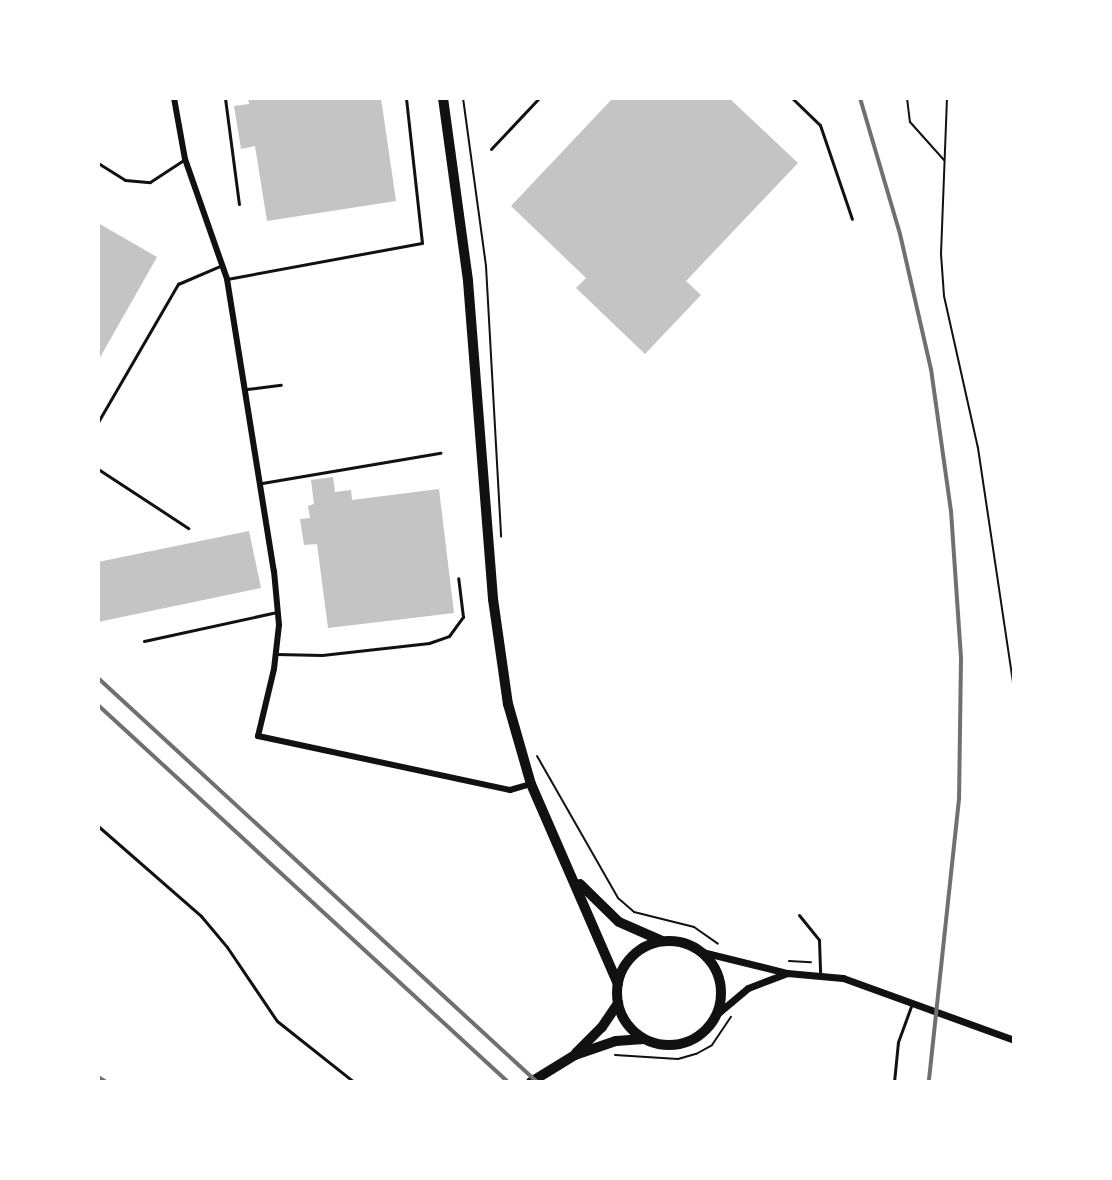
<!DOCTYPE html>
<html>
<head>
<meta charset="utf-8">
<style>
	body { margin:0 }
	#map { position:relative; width:1112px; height:1180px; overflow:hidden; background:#fff; font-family:Quicksand,sans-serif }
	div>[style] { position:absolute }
	.building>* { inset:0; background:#c4c4c4 }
	.path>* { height:2px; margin:-1px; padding:0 1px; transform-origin:1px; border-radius:1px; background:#111 }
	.service>* { height:3px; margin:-1.5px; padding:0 1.5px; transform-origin:1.5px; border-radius:1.5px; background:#111 }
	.minor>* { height:6px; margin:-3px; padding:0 3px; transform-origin:3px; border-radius:3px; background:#111 }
	.tertiary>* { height:7px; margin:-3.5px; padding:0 3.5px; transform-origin:3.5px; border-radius:3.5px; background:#111 }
	.trunk>* { height:10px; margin:-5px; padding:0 5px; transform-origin:5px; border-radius:5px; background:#111 }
	.trunk>.ring { margin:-5px; padding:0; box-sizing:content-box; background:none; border:10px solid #111; border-radius:50% }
	.rail>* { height:4px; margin:-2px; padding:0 2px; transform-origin:2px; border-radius:2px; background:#707070 }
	span { translate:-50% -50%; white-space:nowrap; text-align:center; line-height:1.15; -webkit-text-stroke:7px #fff; paint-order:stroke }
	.frame { position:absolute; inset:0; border:100px solid #fff; pointer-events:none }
</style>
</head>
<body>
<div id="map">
	<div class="building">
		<div style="clip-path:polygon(248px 98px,381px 98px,396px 201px,267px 221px,255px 146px,241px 149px,234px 106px,249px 104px)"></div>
		<div style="clip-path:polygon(613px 98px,729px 98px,798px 163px,686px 281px,701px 295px,645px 354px,576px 288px,586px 278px,511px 206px)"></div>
		<div style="clip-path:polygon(98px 223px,157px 257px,98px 361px)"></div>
		<div style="clip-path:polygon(333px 477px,335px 492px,351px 490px,352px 500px,439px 489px,454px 613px,328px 628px,317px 544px,304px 545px,300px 519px,310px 518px,308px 506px,314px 504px,311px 480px)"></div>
		<div style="clip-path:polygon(249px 531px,261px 588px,98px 622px,98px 562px)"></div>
	</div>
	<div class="path">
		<div style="left:463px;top:98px;width:170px;rotate:82.2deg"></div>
		<div style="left:486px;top:266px;width:271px;rotate:86.8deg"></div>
		<div style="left:907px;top:98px;width:24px;rotate:83deg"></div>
		<div style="left:910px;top:122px;width:51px;rotate:48.2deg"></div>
		<div style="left:947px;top:98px;width:156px;rotate:92.2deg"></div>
		<div style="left:941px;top:254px;width:42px;rotate:85.9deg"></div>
		<div style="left:944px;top:296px;width:156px;rotate:77.4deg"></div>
		<div style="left:978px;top:448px;width:245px;rotate:81.5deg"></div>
		<div style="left:537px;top:756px;width:163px;rotate:60.3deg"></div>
		<div style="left:618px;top:898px;width:21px;rotate:41deg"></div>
		<div style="left:634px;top:912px;width:62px;rotate:14deg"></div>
		<div style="left:694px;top:927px;width:29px;rotate:35deg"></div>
		<div style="left:789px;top:961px;width:22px;rotate:3deg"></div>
		<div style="left:615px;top:1055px;width:63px;rotate:3.6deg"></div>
		<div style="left:678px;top:1059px;width:19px;rotate:-16deg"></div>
		<div style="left:696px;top:1054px;width:18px;rotate:-29deg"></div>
		<div style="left:712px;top:1045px;width:34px;rotate:-56deg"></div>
	</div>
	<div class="service">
		<div style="left:225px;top:98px;width:107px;rotate:82.5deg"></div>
		<div style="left:792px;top:98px;width:39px;rotate:44deg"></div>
		<div style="left:820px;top:125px;width:99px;rotate:71.2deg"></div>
		<div style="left:491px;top:149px;width:70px;rotate:-46.7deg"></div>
		<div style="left:98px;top:163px;width:32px;rotate:32deg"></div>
		<div style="left:125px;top:180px;width:25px;rotate:5deg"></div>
		<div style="left:150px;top:182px;width:42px;rotate:-33.3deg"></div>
		<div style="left:227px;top:279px;width:198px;rotate:-10.5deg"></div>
		<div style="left:422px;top:243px;width:146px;rotate:-96.3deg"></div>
		<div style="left:247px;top:389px;width:34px;rotate:-7deg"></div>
		<div style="left:98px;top:422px;width:160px;rotate:-59.9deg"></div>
		<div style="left:178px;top:284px;width:46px;rotate:-23.2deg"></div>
		<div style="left:98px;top:469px;width:108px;rotate:33.2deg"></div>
		<div style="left:262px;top:483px;width:181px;rotate:-9.6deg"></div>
		<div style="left:144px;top:641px;width:136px;rotate:-12.3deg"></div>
		<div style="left:276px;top:654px;width:46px;rotate:1.2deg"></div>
		<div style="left:322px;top:655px;width:108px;rotate:-6.4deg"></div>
		<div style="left:429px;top:643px;width:21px;rotate:-19deg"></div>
		<div style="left:449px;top:636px;width:24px;rotate:-54deg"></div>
		<div style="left:463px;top:617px;width:39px;rotate:-97deg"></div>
		<div style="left:98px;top:826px;width:137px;rotate:41.1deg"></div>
		<div style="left:201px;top:916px;width:40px;rotate:50deg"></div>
		<div style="left:227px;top:947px;width:89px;rotate:56deg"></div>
		<div style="left:277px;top:1021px;width:98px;rotate:38.4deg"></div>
		<div style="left:799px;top:915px;width:32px;rotate:51deg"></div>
		<div style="left:819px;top:940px;width:33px;rotate:88deg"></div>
		<div style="left:894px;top:1082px;width:40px;rotate:-84.3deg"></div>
		<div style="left:898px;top:1042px;width:38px;rotate:-70deg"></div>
	</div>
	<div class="minor">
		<div style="left:174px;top:98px;width:62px;rotate:79.8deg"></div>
		<div style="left:185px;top:159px;width:127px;rotate:70.7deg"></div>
		<div style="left:227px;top:279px;width:296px;rotate:80.9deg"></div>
		<div style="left:274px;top:571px;width:54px;rotate:84.7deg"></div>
		<div style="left:279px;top:625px;width:44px;rotate:96.5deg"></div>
		<div style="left:274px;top:669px;width:69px;rotate:103.4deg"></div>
		<div style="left:258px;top:736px;width:258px;rotate:12.1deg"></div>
		<div style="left:510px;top:790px;width:22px;rotate:-16deg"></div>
	</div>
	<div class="tertiary">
		<div style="left:702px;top:952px;width:88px;rotate:13.9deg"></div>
		<div style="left:787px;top:973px;width:56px;rotate:5.1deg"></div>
		<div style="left:843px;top:978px;width:182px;rotate:19.9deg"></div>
		<div style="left:717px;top:1014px;width:40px;rotate:-40deg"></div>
		<div style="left:748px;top:988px;width:40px;rotate:-21deg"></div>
	</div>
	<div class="trunk">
		<div style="left:443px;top:98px;width:185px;rotate:82.2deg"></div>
		<div style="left:468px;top:281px;width:319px;rotate:85.5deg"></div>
		<div style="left:493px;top:599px;width:106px;rotate:81.9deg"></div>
		<div style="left:508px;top:704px;width:83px;rotate:74deg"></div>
		<div style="left:531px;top:784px;width:218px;rotate:66.5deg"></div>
		<div style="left:580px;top:884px;width:54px;rotate:44.3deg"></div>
		<div style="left:619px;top:922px;width:45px;rotate:23.7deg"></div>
		<div class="ring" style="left:617px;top:941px;width:94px;height:94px"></div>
		<div style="left:576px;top:1053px;width:37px;rotate:-45deg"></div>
		<div style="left:602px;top:1027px;width:29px;rotate:-56deg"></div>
		<div style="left:531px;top:1082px;width:52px;rotate:-31.5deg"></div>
		<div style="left:575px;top:1055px;width:43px;rotate:-18.9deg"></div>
		<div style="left:616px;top:1041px;width:28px;rotate:-4deg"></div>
	</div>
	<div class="rail">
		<div style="left:860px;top:98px;width:142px;rotate:73.6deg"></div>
		<div style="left:900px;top:234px;width:139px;rotate:77.1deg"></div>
		<div style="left:931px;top:369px;width:143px;rotate:82deg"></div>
		<div style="left:951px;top:511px;width:147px;rotate:86.1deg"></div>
		<div style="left:961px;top:658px;width:141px;rotate:90.8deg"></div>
		<div style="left:959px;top:799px;width:285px;rotate:96.1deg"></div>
		<div style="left:98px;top:678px;width:597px;rotate:42.62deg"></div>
		<div style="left:98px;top:705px;width:557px;rotate:42.6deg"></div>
		<div style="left:98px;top:1077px;width:9px;rotate:32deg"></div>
	</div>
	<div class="frame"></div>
</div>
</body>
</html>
